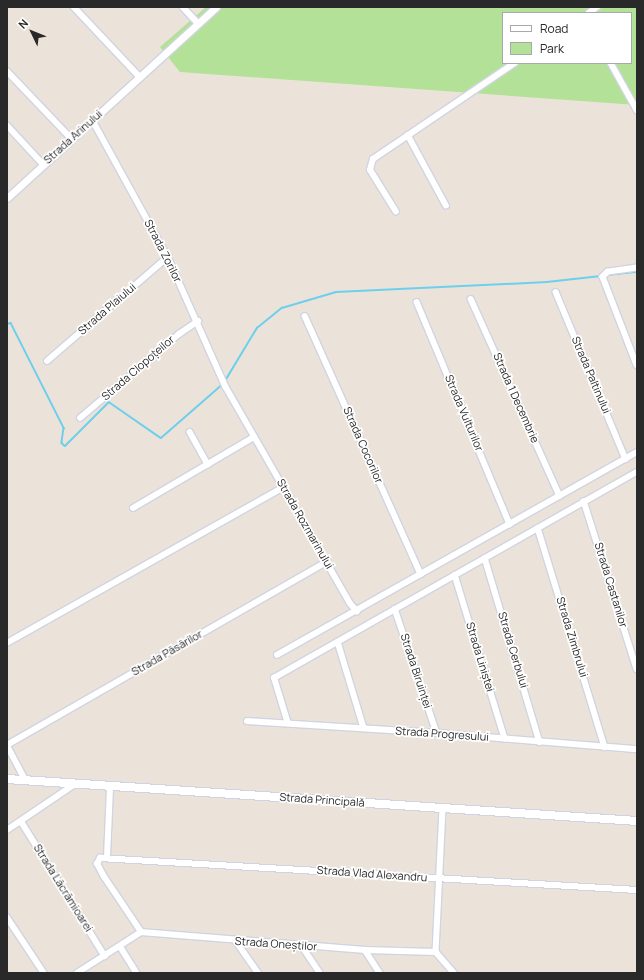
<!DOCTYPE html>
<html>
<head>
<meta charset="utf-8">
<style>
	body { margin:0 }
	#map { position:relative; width:644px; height:980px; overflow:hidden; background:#ebe3da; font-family:Manrope,sans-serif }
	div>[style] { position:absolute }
	.green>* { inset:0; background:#b3e197 }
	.stream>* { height:1.5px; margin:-0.75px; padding:0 0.75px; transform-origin:0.75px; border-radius:0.75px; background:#6ecfec }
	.roads { filter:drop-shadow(1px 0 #d0d4e2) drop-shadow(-1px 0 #d0d4e2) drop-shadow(0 1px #d0d4e2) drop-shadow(0 -1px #d0d4e2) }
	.minor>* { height:5.5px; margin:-2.75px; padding:0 2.75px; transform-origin:2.75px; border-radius:2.75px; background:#fff }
	.tertiary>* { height:7px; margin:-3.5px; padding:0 3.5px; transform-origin:3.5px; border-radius:3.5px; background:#fff }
	.secondary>* { height:8px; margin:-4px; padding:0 4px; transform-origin:4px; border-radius:4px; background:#fff }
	span { translate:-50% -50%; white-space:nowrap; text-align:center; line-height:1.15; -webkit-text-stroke:3.5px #fff; paint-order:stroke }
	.street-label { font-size:11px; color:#292929 }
	.frame { position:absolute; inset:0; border:8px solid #292929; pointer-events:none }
	.legend { position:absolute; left:502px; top:12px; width:130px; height:52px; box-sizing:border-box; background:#fff; border:1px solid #a9a9a9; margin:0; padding:5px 7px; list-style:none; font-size:12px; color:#292929 }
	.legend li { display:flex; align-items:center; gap:8px; height:20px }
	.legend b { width:20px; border:1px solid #a9a9a9 }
	.north { position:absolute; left:12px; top:12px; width:40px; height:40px; -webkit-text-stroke:3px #fff; paint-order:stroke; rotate:313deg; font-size:11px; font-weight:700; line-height:16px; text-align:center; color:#292929 }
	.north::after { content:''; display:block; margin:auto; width:14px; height:18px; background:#292929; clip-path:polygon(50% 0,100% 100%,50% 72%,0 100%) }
</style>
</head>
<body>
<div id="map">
	<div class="green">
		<div style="clip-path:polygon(evenodd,206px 7px,637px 7px,637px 105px,180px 72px,160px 47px,206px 7px,503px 13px,631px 13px,631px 63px,503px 63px,503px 13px)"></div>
	</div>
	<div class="stream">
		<div style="left:607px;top:275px;width:30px;rotate:-6deg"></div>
		<div style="left:7px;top:324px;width:4px;rotate:-14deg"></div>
		<div style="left:11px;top:323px;width:118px;rotate:63.2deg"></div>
		<div style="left:64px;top:428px;width:15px;rotate:98deg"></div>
		<div style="left:62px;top:443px;width:4px;rotate:45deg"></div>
		<div style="left:65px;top:446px;width:62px;rotate:-45deg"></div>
		<div style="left:109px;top:402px;width:63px;rotate:34.7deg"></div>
		<div style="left:161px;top:438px;width:82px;rotate:-41.1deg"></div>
		<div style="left:225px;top:381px;width:62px;rotate:-58.9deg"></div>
		<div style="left:257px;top:328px;width:32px;rotate:-39deg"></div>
		<div style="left:282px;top:308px;width:56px;rotate:-16.5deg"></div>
		<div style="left:336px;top:292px;width:211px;rotate:-2.7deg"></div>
		<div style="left:547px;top:282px;width:54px;rotate:-6.3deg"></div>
	</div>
	<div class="roads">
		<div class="minor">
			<div style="left:74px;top:7px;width:96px;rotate:46.7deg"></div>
			<div style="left:183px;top:7px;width:22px;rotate:47deg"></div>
			<div style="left:589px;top:13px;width:10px;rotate:-37deg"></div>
			<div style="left:611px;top:63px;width:54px;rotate:61deg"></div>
			<div style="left:7px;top:71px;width:94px;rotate:46.3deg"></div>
			<div style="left:92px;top:119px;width:158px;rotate:61.2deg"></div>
			<div style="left:168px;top:257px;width:142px;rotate:66deg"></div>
			<div style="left:226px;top:387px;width:249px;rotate:60.1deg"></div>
			<div style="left:350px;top:603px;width:11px;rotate:49deg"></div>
			<div style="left:7px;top:125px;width:53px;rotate:47.3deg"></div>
			<div style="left:408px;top:135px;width:80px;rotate:61.5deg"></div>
			<div style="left:396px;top:212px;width:49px;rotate:-121.8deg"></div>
			<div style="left:370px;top:170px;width:11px;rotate:-75deg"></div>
			<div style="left:373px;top:159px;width:171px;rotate:-34.1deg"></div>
			<div style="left:637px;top:268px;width:29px;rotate:172deg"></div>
			<div style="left:608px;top:272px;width:7px;rotate:135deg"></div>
			<div style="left:603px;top:277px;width:94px;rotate:68.9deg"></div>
			<div style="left:556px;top:292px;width:181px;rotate:67.3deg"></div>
			<div style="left:471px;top:299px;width:216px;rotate:65.7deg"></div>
			<div style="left:417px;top:302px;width:241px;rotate:67.3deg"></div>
			<div style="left:305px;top:316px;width:283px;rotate:65.8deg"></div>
			<div style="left:47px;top:361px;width:160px;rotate:-40.7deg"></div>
			<div style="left:80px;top:418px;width:130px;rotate:-40.3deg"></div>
			<div style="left:179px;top:334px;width:23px;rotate:-34deg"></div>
			<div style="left:190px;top:432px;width:37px;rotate:61deg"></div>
			<div style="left:584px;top:501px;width:176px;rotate:72.5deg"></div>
			<div style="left:133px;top:508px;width:140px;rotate:-30.4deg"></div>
			<div style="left:538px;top:528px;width:229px;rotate:73deg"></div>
			<div style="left:485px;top:558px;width:192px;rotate:73.4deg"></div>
			<div style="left:455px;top:575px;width:171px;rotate:73deg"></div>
			<div style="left:395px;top:609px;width:131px;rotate:71.3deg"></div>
			<div style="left:338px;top:642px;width:90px;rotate:73.2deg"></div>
			<div style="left:7px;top:643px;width:318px;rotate:-29.4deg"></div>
			<div style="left:277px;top:655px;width:413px;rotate:-29.4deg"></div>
			<div style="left:247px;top:721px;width:190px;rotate:3.6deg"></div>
			<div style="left:437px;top:733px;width:201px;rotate:4.6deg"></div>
			<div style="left:288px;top:724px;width:48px;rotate:-106.9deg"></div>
			<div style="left:274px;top:678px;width:417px;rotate:-29.6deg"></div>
			<div style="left:7px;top:745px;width:369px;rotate:-29.8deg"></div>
			<div style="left:7px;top:745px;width:40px;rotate:62deg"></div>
			<div style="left:443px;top:809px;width:143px;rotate:92.8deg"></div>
			<div style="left:436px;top:952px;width:28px;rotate:49deg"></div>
			<div style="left:21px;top:821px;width:159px;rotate:58.1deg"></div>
			<div style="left:7px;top:830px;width:82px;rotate:-34.1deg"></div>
			<div style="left:107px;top:857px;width:70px;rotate:-87.5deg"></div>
			<div style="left:7px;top:917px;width:67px;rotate:56.5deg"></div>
			<div style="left:141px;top:932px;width:66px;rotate:-123.9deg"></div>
			<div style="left:104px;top:877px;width:15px;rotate:-118deg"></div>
			<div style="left:97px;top:864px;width:7px;rotate:-63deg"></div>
			<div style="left:100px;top:858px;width:538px;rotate:3.41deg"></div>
			<div style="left:236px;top:941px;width:39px;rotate:55deg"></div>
			<div style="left:120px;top:946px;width:32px;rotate:58deg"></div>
			<div style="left:302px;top:946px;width:32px;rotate:56deg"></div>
			<div style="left:365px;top:950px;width:27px;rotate:57deg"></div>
			<div style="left:77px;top:973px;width:76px;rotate:-32.6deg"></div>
			<div style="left:141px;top:932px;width:225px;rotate:4.6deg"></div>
			<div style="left:365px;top:950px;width:71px;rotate:1.6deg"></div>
		</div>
		<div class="tertiary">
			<div style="left:7px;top:198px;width:283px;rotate:-42.4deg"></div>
		</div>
		<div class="secondary">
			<div style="left:7px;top:779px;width:631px;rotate:3.81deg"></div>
		</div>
	</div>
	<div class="street-label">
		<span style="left:73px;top:137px;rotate:-42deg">Strada Arinului</span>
		<span style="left:163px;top:251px;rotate:63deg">Strada Zorilor</span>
		<span style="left:107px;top:309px;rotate:-41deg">Strada Plaiului</span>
		<span style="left:138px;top:368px;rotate:-41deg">Strada Clopoțeilor</span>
		<span style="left:591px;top:375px;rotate:67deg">Strada Paltinului</span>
		<span style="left:516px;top:398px;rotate:66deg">Strada 1 Decembrie</span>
		<span style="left:464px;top:413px;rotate:67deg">Strada Vulturilor</span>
		<span style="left:363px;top:445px;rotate:66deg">Strada Cocorilor</span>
		<span style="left:305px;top:524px;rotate:60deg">Strada Rozmarinului</span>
		<span style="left:611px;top:585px;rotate:73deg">Strada Castanilor</span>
		<span style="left:572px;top:637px;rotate:73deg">Strada Zimbrului</span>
		<span style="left:513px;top:650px;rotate:73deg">Strada Cerbului</span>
		<span style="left:167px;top:653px;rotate:-30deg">Strada Păsărilor</span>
		<span style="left:480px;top:657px;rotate:73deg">Strada Liniștei</span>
		<span style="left:416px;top:671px;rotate:72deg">Strada Biruinței</span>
		<span style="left:442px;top:734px;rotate:4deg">Strada Progresului</span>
		<span style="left:322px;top:800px;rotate:4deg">Strada Principală</span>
		<span style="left:372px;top:874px;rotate:4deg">Strada Vlad Alexandru</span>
		<span style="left:63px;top:888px;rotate:58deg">Strada Lăcrămioarei</span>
		<span style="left:276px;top:944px;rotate:4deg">Strada Oneștilor</span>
	</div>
	<div class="frame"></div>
	<ul class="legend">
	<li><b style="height:5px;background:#fff"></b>Road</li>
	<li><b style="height:11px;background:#b3e197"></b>Park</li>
	</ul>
	<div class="north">N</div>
</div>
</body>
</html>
